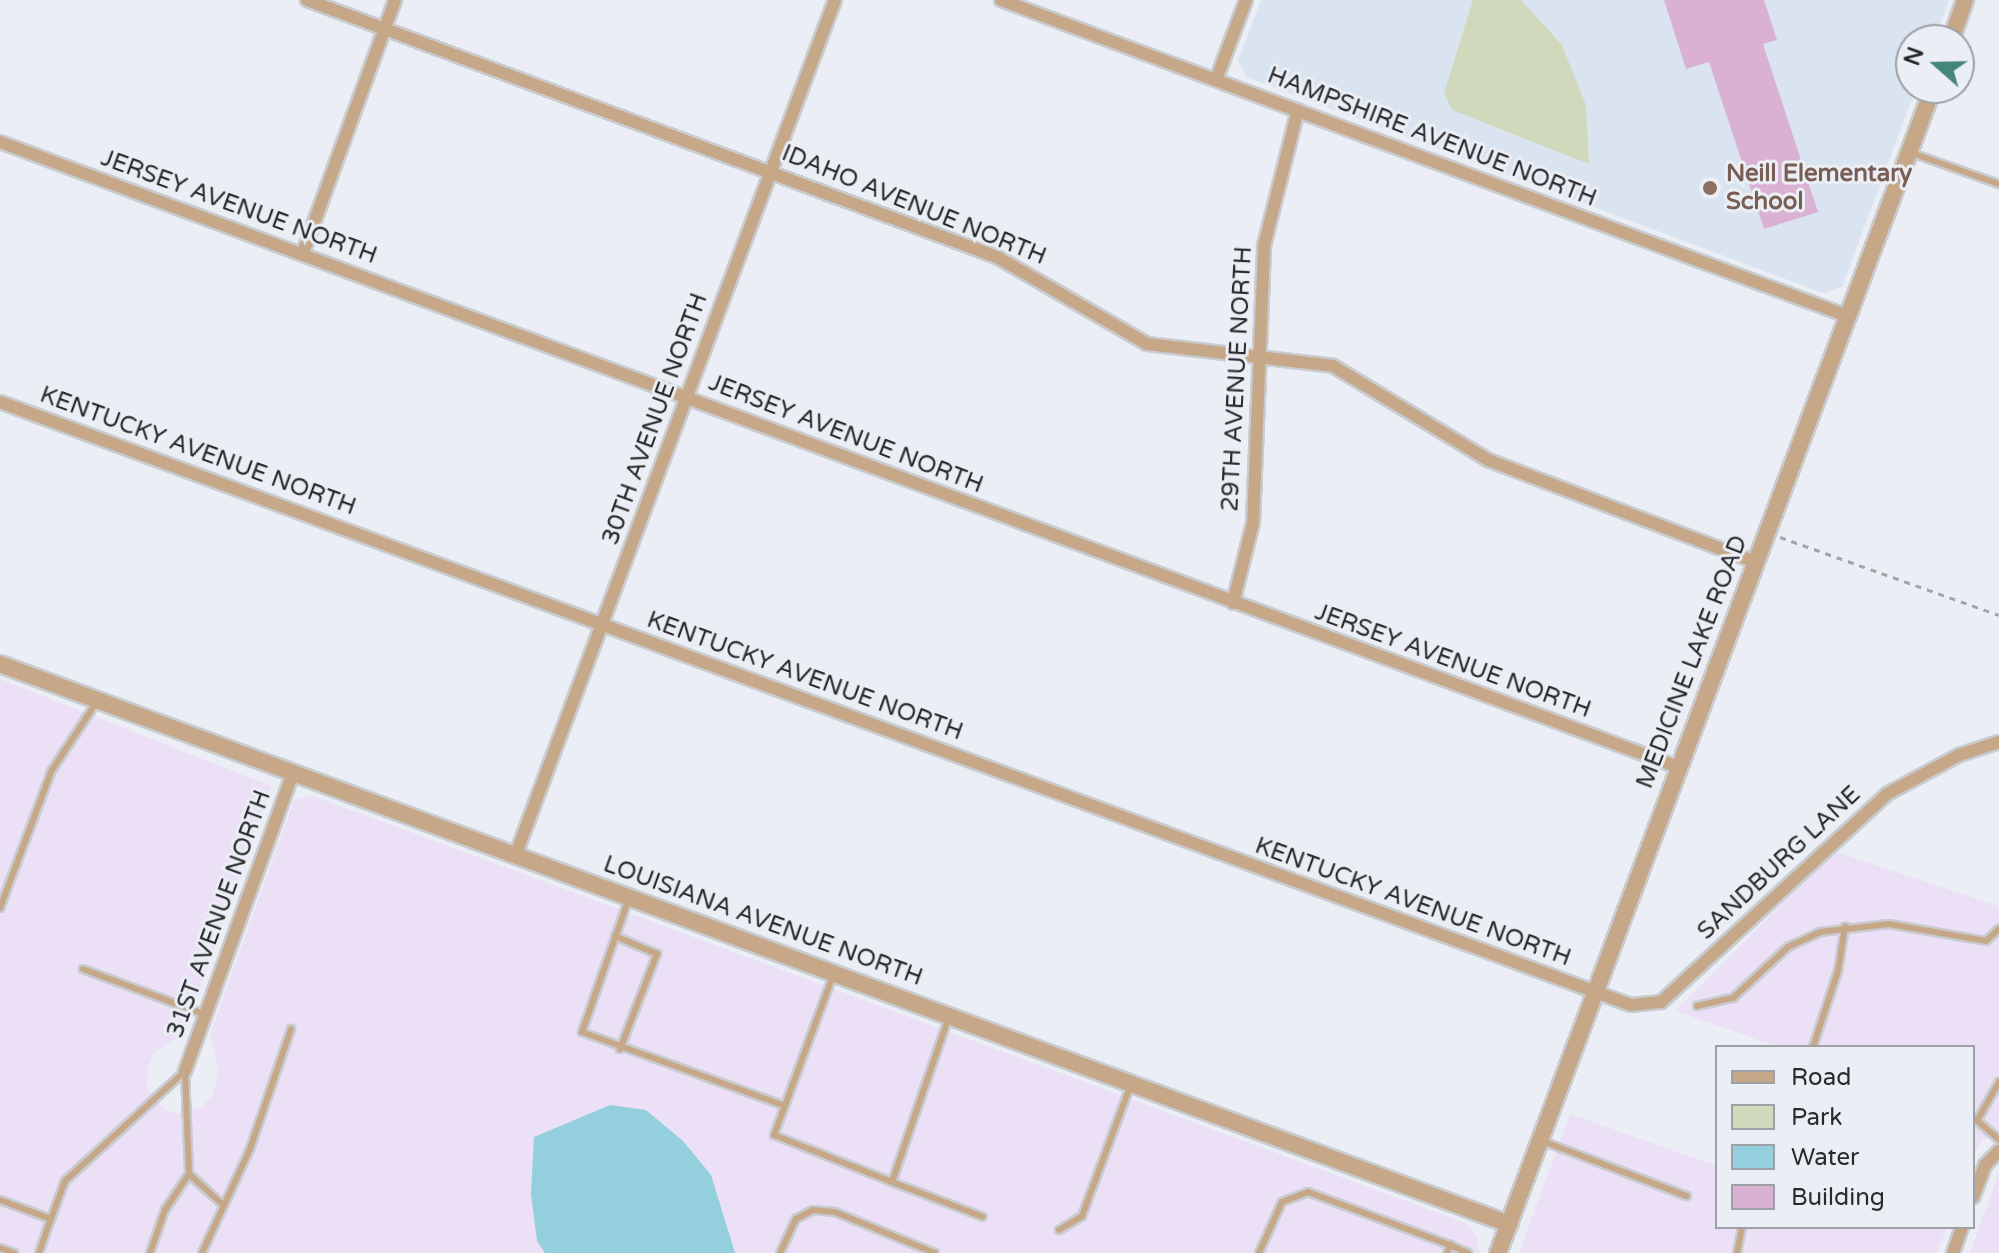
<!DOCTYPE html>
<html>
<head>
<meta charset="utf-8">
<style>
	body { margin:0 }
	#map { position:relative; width:1999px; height:1253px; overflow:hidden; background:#ebeff5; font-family:"Varela Round",sans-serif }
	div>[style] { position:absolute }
	.built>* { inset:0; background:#dae4f0 }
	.industrial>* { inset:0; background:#ebe0f5 }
	.green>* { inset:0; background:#d1d9bd }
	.water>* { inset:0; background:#94cfdd }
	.building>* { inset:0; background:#dab1d2 }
	.path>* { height:3px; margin-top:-1.5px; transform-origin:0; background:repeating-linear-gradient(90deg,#a1a4a9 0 6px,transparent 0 12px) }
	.roads { filter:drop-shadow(2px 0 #c8ccd1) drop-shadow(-2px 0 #c8ccd1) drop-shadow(0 2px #c8ccd1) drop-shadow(0 -2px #c8ccd1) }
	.service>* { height:6px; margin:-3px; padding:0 3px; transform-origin:3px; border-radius:3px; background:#c6a889 }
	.minor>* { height:12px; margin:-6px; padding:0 6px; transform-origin:6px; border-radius:6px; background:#c6a889 }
	.tertiary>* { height:16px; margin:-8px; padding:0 8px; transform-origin:8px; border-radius:8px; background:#c6a889 }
	.dots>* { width:22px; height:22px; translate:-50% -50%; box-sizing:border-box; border:4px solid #ebeff5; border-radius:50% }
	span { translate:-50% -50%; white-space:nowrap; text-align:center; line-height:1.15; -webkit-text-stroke:6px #ebeff5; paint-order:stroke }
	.street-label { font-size:24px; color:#292a2d }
	.education-label { font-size:24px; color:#785e54; font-weight:700 }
	.left { translate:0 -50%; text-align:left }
	.legend { position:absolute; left:1715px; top:1045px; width:260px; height:184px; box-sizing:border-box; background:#ebeff5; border:2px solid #9da0a5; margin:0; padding:10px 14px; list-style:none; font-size:24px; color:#292a2d }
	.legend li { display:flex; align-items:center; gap:16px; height:40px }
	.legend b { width:40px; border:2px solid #9da0a5 }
	.north { position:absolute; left:1895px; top:24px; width:80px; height:80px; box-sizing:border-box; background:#ebeff5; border:2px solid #9da0a5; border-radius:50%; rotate:290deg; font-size:22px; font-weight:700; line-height:32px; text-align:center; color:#292a2d }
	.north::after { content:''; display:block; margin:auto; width:28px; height:36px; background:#448778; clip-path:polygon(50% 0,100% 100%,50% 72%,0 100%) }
</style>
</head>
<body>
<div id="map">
	<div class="built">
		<div style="clip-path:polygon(1261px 0,1949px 0,1934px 40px,1911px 40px,1911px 88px,1916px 88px,1842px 287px,1823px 293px,1247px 77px,1238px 61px)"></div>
	</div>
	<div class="industrial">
		<div style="clip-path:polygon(0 679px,271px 786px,184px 1033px,154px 1053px,148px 1067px,147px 1089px,165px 1110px,177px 1114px,202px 1107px,214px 1093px,218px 1069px,210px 1034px,294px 800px,310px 795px,1465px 1223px,1477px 1237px,1479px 1253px,0 1253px)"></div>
		<div style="clip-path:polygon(1834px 851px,1999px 906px,1999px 1133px,1984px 1139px,1973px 1155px,1973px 1047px,1779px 1047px,1676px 1011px)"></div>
		<div style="clip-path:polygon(1570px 1114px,1717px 1166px,1717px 1227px,1947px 1227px,1937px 1253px,1519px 1253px)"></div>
		<div style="clip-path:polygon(1999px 1172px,1999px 1253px,1970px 1253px)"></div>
	</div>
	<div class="green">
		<div style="clip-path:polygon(1473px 0,1521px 0,1562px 45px,1586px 105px,1589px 164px,1452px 110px,1444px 93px)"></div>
	</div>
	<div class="water">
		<div style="clip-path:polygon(610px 1105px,646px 1110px,683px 1141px,711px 1175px,735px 1253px,545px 1253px,537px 1241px,531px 1194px,534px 1137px)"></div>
	</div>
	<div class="building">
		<div style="clip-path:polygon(1664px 0,1764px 0,1777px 40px,1763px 44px,1818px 212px,1764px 229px,1709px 62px,1686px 69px)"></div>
	</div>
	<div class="path">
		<div style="left:1780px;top:537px;width:232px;rotate:19.6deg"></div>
	</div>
	<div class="roads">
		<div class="service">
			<div style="left:1909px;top:152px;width:96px;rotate:19.6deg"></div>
			<div style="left:629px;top:898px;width:142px;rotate:109.3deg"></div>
			<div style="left:582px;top:1032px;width:214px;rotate:20deg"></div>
			<div style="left:0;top:908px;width:147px;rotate:-69.4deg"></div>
			<div style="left:52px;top:770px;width:80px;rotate:-56.7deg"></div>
			<div style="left:615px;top:936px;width:46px;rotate:23.2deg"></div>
			<div style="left:657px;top:954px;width:102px;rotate:111.3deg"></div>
			<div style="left:83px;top:969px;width:131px;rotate:20.5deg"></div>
			<div style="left:834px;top:973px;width:173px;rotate:110.3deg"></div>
			<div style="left:774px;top:1135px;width:127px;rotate:21.7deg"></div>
			<div style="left:892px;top:1182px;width:172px;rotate:-71deg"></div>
			<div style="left:1697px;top:1006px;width:37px;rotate:-13deg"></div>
			<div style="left:1733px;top:998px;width:75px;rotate:-42.8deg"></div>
			<div style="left:1788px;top:947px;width:35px;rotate:-25deg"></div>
			<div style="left:1820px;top:932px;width:69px;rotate:-6.6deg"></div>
			<div style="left:1889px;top:924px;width:98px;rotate:9.9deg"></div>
			<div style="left:1986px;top:941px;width:18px;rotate:-43deg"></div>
			<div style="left:1813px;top:1047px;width:80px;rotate:-71.8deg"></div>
			<div style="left:1838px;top:971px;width:45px;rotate:-81deg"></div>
			<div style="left:1973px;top:1117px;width:35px;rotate:41deg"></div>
			<div style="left:1978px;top:1119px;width:43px;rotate:-60.4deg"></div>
			<div style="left:1540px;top:1140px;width:157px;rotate:20.9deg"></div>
			<div style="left:189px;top:1174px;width:43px;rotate:42.2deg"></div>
			<div style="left:892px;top:1182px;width:97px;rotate:21deg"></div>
			<div style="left:0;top:1200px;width:54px;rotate:20.4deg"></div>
			<div style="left:51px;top:1219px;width:40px;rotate:-69.8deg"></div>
			<div style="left:65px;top:1181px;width:163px;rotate:-42.5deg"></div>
			<div style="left:1059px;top:1230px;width:27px;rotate:-31deg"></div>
			<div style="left:1082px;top:1216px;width:141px;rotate:-69.6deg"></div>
			<div style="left:0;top:1248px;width:15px;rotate:20deg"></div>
			<div style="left:39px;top:1253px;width:36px;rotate:-71deg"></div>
			<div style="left:150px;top:1253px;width:46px;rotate:-70.8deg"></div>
			<div style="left:165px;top:1210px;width:43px;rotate:-56.3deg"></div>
			<div style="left:189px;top:1174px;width:103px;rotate:-92.2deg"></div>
			<div style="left:202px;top:1253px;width:115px;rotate:-65.2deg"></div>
			<div style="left:250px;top:1149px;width:127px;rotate:-71.1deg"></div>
			<div style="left:780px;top:1253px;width:38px;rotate:-65deg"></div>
			<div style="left:796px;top:1219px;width:19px;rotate:-28deg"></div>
			<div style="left:813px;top:1210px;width:22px;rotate:5deg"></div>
			<div style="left:835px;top:1212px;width:108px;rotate:22.3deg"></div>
			<div style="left:1259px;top:1253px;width:56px;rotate:-65.7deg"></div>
			<div style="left:1282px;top:1202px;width:28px;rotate:-21deg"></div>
			<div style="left:1308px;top:1192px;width:152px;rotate:20.5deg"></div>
			<div style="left:1447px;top:1253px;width:9px;rotate:-69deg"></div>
			<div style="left:1450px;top:1245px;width:20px;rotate:24deg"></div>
			<div style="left:1737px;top:1253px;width:26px;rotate:-79deg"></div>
		</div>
		<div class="minor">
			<div style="left:307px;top:0;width:736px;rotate:20.43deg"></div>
			<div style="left:997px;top:257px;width:173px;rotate:30.1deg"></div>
			<div style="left:1147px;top:344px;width:187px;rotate:6.7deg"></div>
			<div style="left:1333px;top:366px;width:181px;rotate:31.2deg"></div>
			<div style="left:1488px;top:460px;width:286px;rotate:20.9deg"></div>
			<div style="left:1001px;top:0;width:903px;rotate:20.48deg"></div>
			<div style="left:1216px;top:80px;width:85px;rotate:-69.4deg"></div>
			<div style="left:0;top:142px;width:1791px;rotate:20.43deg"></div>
			<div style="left:303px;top:253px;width:269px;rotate:-70deg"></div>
			<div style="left:0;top:402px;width:1739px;rotate:20.29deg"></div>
			<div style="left:1631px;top:1005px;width:30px;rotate:-6deg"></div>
			<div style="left:1661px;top:1002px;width:307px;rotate:-42.6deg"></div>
			<div style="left:1887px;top:794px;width:82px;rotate:-28.4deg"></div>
			<div style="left:1959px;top:755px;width:42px;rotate:-18deg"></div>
			<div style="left:1233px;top:603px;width:82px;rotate:-76deg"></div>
			<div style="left:1253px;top:523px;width:277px;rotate:-87.7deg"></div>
			<div style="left:1264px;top:246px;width:140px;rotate:-76deg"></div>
			<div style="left:516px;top:854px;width:912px;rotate:-69.52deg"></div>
			<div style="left:185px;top:1071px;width:317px;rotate:-70.1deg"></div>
			<div style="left:1973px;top:1197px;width:34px;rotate:-69deg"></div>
			<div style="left:1985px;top:1165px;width:20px;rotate:-45deg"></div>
			<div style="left:1953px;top:1253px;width:28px;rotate:-71deg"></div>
		</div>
		<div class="tertiary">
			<div style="left:1951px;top:40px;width:42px;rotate:-70.7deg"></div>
			<div style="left:0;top:664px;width:1610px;rotate:20.36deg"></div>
			<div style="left:1498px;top:1253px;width:1244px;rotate:-69.52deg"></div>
		</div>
	</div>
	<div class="dots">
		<div style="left:1710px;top:188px;background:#8d6e63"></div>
	</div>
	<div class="street-label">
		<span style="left:1432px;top:137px;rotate:21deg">HAMPSHIRE AVENUE NORTH</span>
		<span style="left:914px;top:205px;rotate:22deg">IDAHO AVENUE NORTH</span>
		<span style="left:239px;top:207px;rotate:20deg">JERSEY AVENUE NORTH</span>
		<span style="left:1237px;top:379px;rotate:-87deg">29TH AVENUE NORTH</span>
		<span style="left:655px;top:419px;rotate:-70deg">30TH AVENUE NORTH</span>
		<span style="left:846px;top:434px;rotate:21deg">JERSEY AVENUE NORTH</span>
		<span style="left:198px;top:451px;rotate:20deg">KENTUCKY AVENUE NORTH</span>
		<span style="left:1453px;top:661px;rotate:20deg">JERSEY AVENUE NORTH</span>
		<span style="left:1692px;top:662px;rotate:-69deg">MEDICINE LAKE ROAD</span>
		<span style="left:805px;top:676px;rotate:20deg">KENTUCKY AVENUE NORTH</span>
		<span style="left:1779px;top:863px;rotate:-43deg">SANDBURG LANE</span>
		<span style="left:1413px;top:902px;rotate:20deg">KENTUCKY AVENUE NORTH</span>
		<span style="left:219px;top:914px;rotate:-70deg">31ST AVENUE NORTH</span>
		<span style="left:763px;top:921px;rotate:20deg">LOUISIANA AVENUE NORTH</span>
	</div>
	<div class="education-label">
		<span class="left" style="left:1726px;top:188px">Neill Elementary<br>School</span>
	</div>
	<ul class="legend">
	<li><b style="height:10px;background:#c6a889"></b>Road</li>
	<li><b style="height:22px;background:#d1d9bd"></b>Park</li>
	<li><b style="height:22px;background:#94cfdd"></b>Water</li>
	<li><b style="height:22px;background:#dab1d2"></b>Building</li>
	</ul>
	<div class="north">N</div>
</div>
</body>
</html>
